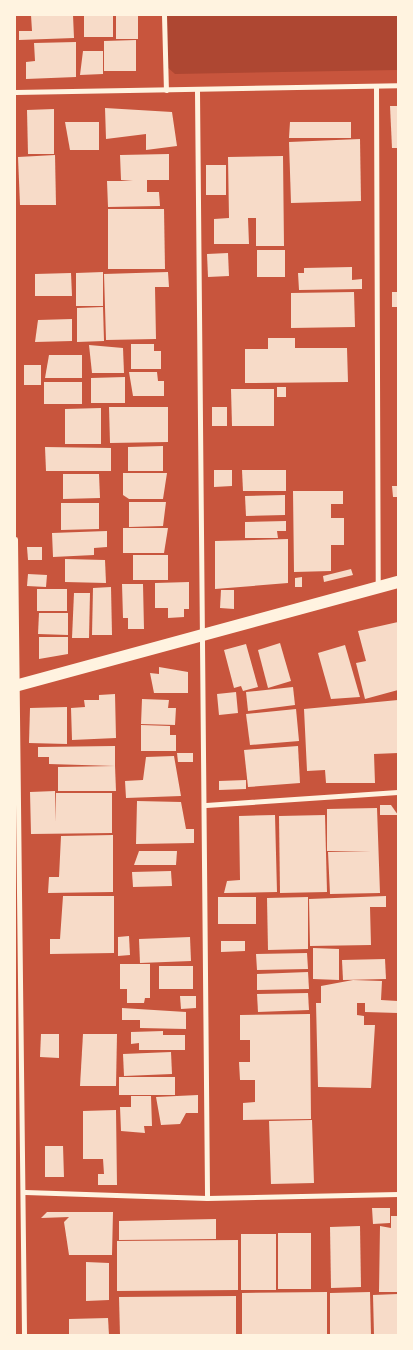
<!DOCTYPE html>
<html>
<head>
<meta charset="utf-8">
<style>
	body { margin:0 }
	#map { position:relative; width:413px; height:1350px; overflow:hidden; background:#c8553d; font-family:"Libre Baskerville",serif }
	div>[style] { position:absolute }
	.green>* { inset:0; background:#ae4732 }
	.building>* { inset:0; background:#f7dbc8 }
	.minor>* { height:5px; margin:-2.5px; padding:0 2.5px; transform-origin:2.5px; border-radius:2.5px; background:#fff3e0 }
	.primary>* { height:12px; margin:-6px; padding:0 6px; transform-origin:6px; border-radius:6px; background:#fff3e0 }
	span { translate:-50% -50%; white-space:nowrap; text-align:center; line-height:1.15; -webkit-text-stroke:4px #fff3e0; paint-order:stroke }
	.frame { position:absolute; inset:0; border:16px solid #fff3e0; pointer-events:none }
</style>
</head>
<body>
<div id="map">
	<div class="green">
		<div style="clip-path:polygon(166px 15px,398px 15px,398px 70px,175px 74px,167px 67px)"></div>
	</div>
	<div class="building">
		<div style="clip-path:polygon(31px 15px,73px 15px,74px 38px,19px 40px,19px 31px,32px 31px)"></div>
		<div style="clip-path:polygon(84px 15px,113px 15px,113px 37px,84px 37px)"></div>
		<div style="clip-path:polygon(116px 15px,138px 15px,138px 39px,116px 39px)"></div>
		<div style="clip-path:polygon(136px 40px,136px 71px,104px 71px,104px 41px)"></div>
		<div style="clip-path:polygon(76px 42px,76px 77px,26px 79px,26px 62px,35px 61px,34px 43px)"></div>
		<div style="clip-path:polygon(83px 51px,103px 51px,103px 74px,80px 75px)"></div>
		<div style="clip-path:polygon(390px 106px,398px 106px,398px 148px,392px 148px)"></div>
		<div style="clip-path:polygon(105px 108px,172px 112px,177px 146px,146px 150px,146px 134px,106px 139px)"></div>
		<div style="clip-path:polygon(54px 109px,54px 154px,28px 154px,27px 110px)"></div>
		<div style="clip-path:polygon(65px 122px,99px 122px,99px 150px,70px 150px)"></div>
		<div style="clip-path:polygon(290px 122px,351px 122px,351px 138px,289px 138px)"></div>
		<div style="clip-path:polygon(360px 139px,361px 201px,291px 203px,289px 142px)"></div>
		<div style="clip-path:polygon(169px 154px,169px 180px,147px 180px,147px 192px,159px 192px,160px 206px,108px 207px,107px 181px,133px 181px,121px 180px,120px 155px)"></div>
		<div style="clip-path:polygon(55px 155px,56px 205px,20px 205px,18px 157px)"></div>
		<div style="clip-path:polygon(283px 156px,284px 246px,256px 246px,256px 218px,248px 218px,249px 244px,214px 244px,214px 219px,229px 218px,228px 157px)"></div>
		<div style="clip-path:polygon(206px 165px,226px 165px,226px 195px,206px 195px)"></div>
		<div style="clip-path:polygon(108px 209px,164px 209px,165px 269px,108px 269px)"></div>
		<div style="clip-path:polygon(257px 250px,285px 250px,285px 277px,257px 277px)"></div>
		<div style="clip-path:polygon(228px 253px,229px 276px,208px 277px,207px 254px)"></div>
		<div style="clip-path:polygon(352px 267px,352px 280px,362px 279px,362px 289px,299px 290px,298px 273px,304px 273px,304px 268px)"></div>
		<div style="clip-path:polygon(103px 272px,103px 306px,76px 306px,76px 273px)"></div>
		<div style="clip-path:polygon(168px 272px,169px 287px,155px 287px,156px 339px,106px 340px,104px 274px)"></div>
		<div style="clip-path:polygon(71px 273px,72px 296px,35px 296px,35px 274px)"></div>
		<div style="clip-path:polygon(354px 292px,355px 327px,291px 328px,291px 293px)"></div>
		<div style="clip-path:polygon(392px 292px,398px 292px,398px 307px,392px 307px)"></div>
		<div style="clip-path:polygon(103px 307px,104px 341px,77px 342px,77px 308px)"></div>
		<div style="clip-path:polygon(72px 319px,72px 341px,35px 342px,38px 320px)"></div>
		<div style="clip-path:polygon(268px 338px,295px 338px,295px 348px,347px 348px,348px 382px,245px 383px,245px 349px,268px 349px)"></div>
		<div style="clip-path:polygon(131px 344px,154px 344px,154px 351px,161px 351px,161px 369px,131px 369px)"></div>
		<div style="clip-path:polygon(89px 345px,123px 348px,124px 373px,92px 373px)"></div>
		<div style="clip-path:polygon(49px 355px,82px 355px,82px 378px,45px 378px)"></div>
		<div style="clip-path:polygon(24px 365px,41px 365px,41px 385px,24px 385px)"></div>
		<div style="clip-path:polygon(129px 372px,157px 372px,158px 381px,164px 381px,164px 396px,133px 396px)"></div>
		<div style="clip-path:polygon(125px 377px,125px 403px,91px 403px,91px 378px)"></div>
		<div style="clip-path:polygon(44px 382px,82px 382px,82px 404px,44px 404px)"></div>
		<div style="clip-path:polygon(277px 387px,286px 387px,286px 397px,277px 397px)"></div>
		<div style="clip-path:polygon(231px 389px,274px 389px,274px 426px,232px 426px)"></div>
		<div style="clip-path:polygon(109px 407px,168px 407px,168px 442px,110px 443px)"></div>
		<div style="clip-path:polygon(212px 407px,227px 407px,227px 426px,212px 426px)"></div>
		<div style="clip-path:polygon(101px 408px,101px 444px,65px 444px,65px 409px)"></div>
		<div style="clip-path:polygon(163px 446px,163px 471px,128px 471px,128px 447px)"></div>
		<div style="clip-path:polygon(45px 447px,111px 448px,111px 471px,46px 471px)"></div>
		<div style="clip-path:polygon(214px 470px,232px 470px,232px 486px,214px 487px)"></div>
		<div style="clip-path:polygon(242px 470px,286px 470px,286px 491px,243px 491px)"></div>
		<div style="clip-path:polygon(123px 473px,167px 473px,163px 499px,129px 499px,123px 495px)"></div>
		<div style="clip-path:polygon(63px 474px,99px 474px,100px 498px,63px 499px)"></div>
		<div style="clip-path:polygon(392px 486px,398px 486px,398px 497px,393px 497px)"></div>
		<div style="clip-path:polygon(293px 491px,343px 491px,343px 504px,331px 504px,331px 518px,344px 518px,344px 545px,331px 545px,331px 571px,294px 572px)"></div>
		<div style="clip-path:polygon(285px 495px,285px 515px,246px 516px,245px 496px)"></div>
		<div style="clip-path:polygon(129px 502px,166px 502px,163px 526px,129px 527px)"></div>
		<div style="clip-path:polygon(61px 503px,99px 503px,99px 529px,61px 530px)"></div>
		<div style="clip-path:polygon(286px 521px,286px 531px,277px 531px,278px 538px,245px 538px,245px 522px)"></div>
		<div style="clip-path:polygon(123px 528px,168px 528px,164px 553px,123px 553px)"></div>
		<div style="clip-path:polygon(107px 531px,107px 547px,94px 548px,94px 555px,53px 557px,52px 533px)"></div>
		<div style="clip-path:polygon(288px 539px,288px 583px,215px 589px,215px 541px)"></div>
		<div style="clip-path:polygon(27px 547px,42px 547px,42px 560px,28px 560px)"></div>
		<div style="clip-path:polygon(133px 555px,168px 555px,168px 580px,133px 580px)"></div>
		<div style="clip-path:polygon(65px 559px,105px 560px,106px 583px,65px 582px)"></div>
		<div style="clip-path:polygon(351px 569px,353px 575px,324px 582px,323px 576px)"></div>
		<div style="clip-path:polygon(28px 574px,47px 575px,46px 587px,27px 586px)"></div>
		<div style="clip-path:polygon(302px 577px,302px 587px,295px 587px,295px 578px)"></div>
		<div style="clip-path:polygon(189px 582px,189px 609px,184px 609px,184px 617px,168px 618px,168px 608px,155px 608px,155px 583px)"></div>
		<div style="clip-path:polygon(122px 584px,143px 584px,144px 629px,128px 629px,128px 618px,123px 618px)"></div>
		<div style="clip-path:polygon(111px 587px,112px 635px,92px 635px,93px 588px)"></div>
		<div style="clip-path:polygon(37px 589px,67px 589px,67px 611px,37px 611px)"></div>
		<div style="clip-path:polygon(221px 590px,234px 590px,234px 609px,220px 608px)"></div>
		<div style="clip-path:polygon(74px 593px,90px 593px,89px 638px,72px 638px)"></div>
		<div style="clip-path:polygon(39px 613px,68px 613px,68px 635px,38px 634px)"></div>
		<div style="clip-path:polygon(398px 622px,398px 690px,365px 699px,356px 663px,366px 661px,358px 631px)"></div>
		<div style="clip-path:polygon(39px 637px,68px 637px,68px 654px,39px 659px)"></div>
		<div style="clip-path:polygon(280px 643px,291px 681px,268px 688px,258px 650px)"></div>
		<div style="clip-path:polygon(246px 644px,258px 687px,243px 691px,241px 686px,234px 688px,224px 650px)"></div>
		<div style="clip-path:polygon(345px 645px,360px 697px,331px 699px,318px 653px)"></div>
		<div style="clip-path:polygon(159px 667px,188px 672px,188px 693px,154px 693px,150px 673px,159px 674px)"></div>
		<div style="clip-path:polygon(293px 687px,295px 705px,248px 711px,246px 692px)"></div>
		<div style="clip-path:polygon(236px 692px,238px 713px,219px 715px,217px 694px)"></div>
		<div style="clip-path:polygon(115px 694px,116px 738px,72px 740px,71px 708px,85px 707px,84px 700px,99px 700px,99px 695px)"></div>
		<div style="clip-path:polygon(142px 699px,169px 700px,168px 708px,176px 708px,175px 725px,141px 724px)"></div>
		<div style="clip-path:polygon(398px 700px,398px 753px,374px 754px,375px 783px,326px 783px,325px 770px,307px 771px,304px 709px)"></div>
		<div style="clip-path:polygon(67px 707px,67px 744px,29px 743px,30px 708px)"></div>
		<div style="clip-path:polygon(296px 709px,299px 741px,250px 745px,246px 714px)"></div>
		<div style="clip-path:polygon(141px 725px,170px 726px,170px 735px,176px 735px,176px 751px,141px 751px)"></div>
		<div style="clip-path:polygon(115px 746px,115px 766px,49px 764px,49px 757px,38px 757px,38px 747px)"></div>
		<div style="clip-path:polygon(298px 746px,300px 783px,248px 787px,244px 750px)"></div>
		<div style="clip-path:polygon(177px 753px,193px 753px,193px 762px,178px 762px)"></div>
		<div style="clip-path:polygon(174px 756px,181px 796px,126px 798px,125px 781px,143px 780px,146px 757px)"></div>
		<div style="clip-path:polygon(115px 766px,116px 791px,58px 791px,58px 767px)"></div>
		<div style="clip-path:polygon(246px 780px,246px 789px,219px 790px,219px 781px)"></div>
		<div style="clip-path:polygon(55px 791px,56px 822px,56px 793px,112px 793px,112px 833px,31px 834px,30px 792px)"></div>
		<div style="clip-path:polygon(137px 801px,181px 802px,186px 829px,194px 829px,194px 843px,136px 844px)"></div>
		<div style="clip-path:polygon(380px 805px,391px 805px,398px 815px,380px 815px)"></div>
		<div style="clip-path:polygon(377px 808px,380px 893px,330px 894px,328px 852px,371px 851px,327px 851px,327px 809px)"></div>
		<div style="clip-path:polygon(275px 815px,277px 892px,224px 893px,227px 881px,240px 880px,239px 816px)"></div>
		<div style="clip-path:polygon(325px 815px,327px 892px,280px 893px,279px 816px)"></div>
		<div style="clip-path:polygon(113px 835px,113px 892px,48px 893px,49px 877px,59px 877px,61px 836px)"></div>
		<div style="clip-path:polygon(139px 851px,177px 851px,176px 865px,134px 865px)"></div>
		<div style="clip-path:polygon(171px 871px,172px 886px,133px 887px,132px 872px)"></div>
		<div style="clip-path:polygon(63px 896px,114px 896px,114px 953px,50px 954px,50px 939px,60px 939px)"></div>
		<div style="clip-path:polygon(386px 896px,386px 907px,370px 907px,371px 945px,310px 946px,309px 899px)"></div>
		<div style="clip-path:polygon(218px 897px,256px 897px,256px 924px,218px 924px)"></div>
		<div style="clip-path:polygon(308px 897px,308px 949px,268px 950px,267px 898px)"></div>
		<div style="clip-path:polygon(129px 936px,130px 955px,118px 956px,118px 937px)"></div>
		<div style="clip-path:polygon(190px 937px,191px 961px,140px 963px,139px 939px)"></div>
		<div style="clip-path:polygon(221px 941px,245px 941px,245px 951px,221px 952px)"></div>
		<div style="clip-path:polygon(313px 948px,339px 949px,339px 980px,313px 979px)"></div>
		<div style="clip-path:polygon(307px 953px,308px 969px,257px 970px,256px 954px)"></div>
		<div style="clip-path:polygon(385px 959px,386px 979px,343px 980px,342px 960px)"></div>
		<div style="clip-path:polygon(120px 964px,150px 964px,150px 998px,145px 998px,144px 1003px,127px 1003px,127px 989px,120px 989px)"></div>
		<div style="clip-path:polygon(159px 966px,193px 966px,193px 989px,159px 989px)"></div>
		<div style="clip-path:polygon(308px 972px,309px 989px,257px 990px,257px 974px)"></div>
		<div style="clip-path:polygon(353px 980px,382px 981px,381px 1000px,398px 1001px,398px 1013px,365px 1012px,365px 1003px,357px 1003px,357px 1015px,364px 1016px,364px 1025px,375px 1025px,371px 1088px,318px 1087px,316px 1003px,321px 1003px,321px 986px)"></div>
		<div style="clip-path:polygon(308px 993px,309px 1010px,258px 1012px,257px 994px)"></div>
		<div style="clip-path:polygon(180px 996px,196px 996px,196px 1008px,181px 1009px)"></div>
		<div style="clip-path:polygon(122px 1008px,186px 1012px,186px 1029px,140px 1028px,140px 1020px,122px 1020px)"></div>
		<div style="clip-path:polygon(310px 1014px,311px 1119px,243px 1120px,243px 1103px,255px 1102px,255px 1080px,240px 1080px,239px 1062px,250px 1062px,250px 1040px,240px 1040px,240px 1015px)"></div>
		<div style="clip-path:polygon(163px 1031px,163px 1035px,185px 1035px,185px 1050px,139px 1050px,139px 1043px,131px 1044px,131px 1032px)"></div>
		<div style="clip-path:polygon(41px 1034px,59px 1034px,59px 1058px,40px 1057px)"></div>
		<div style="clip-path:polygon(83px 1034px,117px 1034px,116px 1086px,80px 1086px)"></div>
		<div style="clip-path:polygon(171px 1052px,172px 1074px,124px 1076px,123px 1054px)"></div>
		<div style="clip-path:polygon(119px 1077px,175px 1077px,175px 1095px,119px 1095px)"></div>
		<div style="clip-path:polygon(198px 1095px,198px 1113px,186px 1113px,180px 1124px,161px 1125px,156px 1097px)"></div>
		<div style="clip-path:polygon(131px 1096px,151px 1096px,152px 1126px,144px 1126px,145px 1133px,121px 1131px,120px 1107px,131px 1107px)"></div>
		<div style="clip-path:polygon(116px 1110px,117px 1185px,98px 1185px,98px 1174px,104px 1174px,103px 1159px,83px 1159px,83px 1111px)"></div>
		<div style="clip-path:polygon(312px 1120px,314px 1183px,271px 1184px,269px 1121px)"></div>
		<div style="clip-path:polygon(45px 1146px,63px 1146px,64px 1177px,45px 1177px)"></div>
		<div style="clip-path:polygon(372px 1208px,390px 1208px,390px 1223px,373px 1224px)"></div>
		<div style="clip-path:polygon(47px 1212px,113px 1212px,112px 1255px,69px 1255px,64px 1222px,69px 1217px,41px 1218px)"></div>
		<div style="clip-path:polygon(391px 1216px,398px 1216px,398px 1292px,379px 1292px,380px 1226px,391px 1228px)"></div>
		<div style="clip-path:polygon(216px 1219px,216px 1239px,119px 1240px,119px 1221px)"></div>
		<div style="clip-path:polygon(360px 1226px,361px 1287px,331px 1288px,330px 1227px)"></div>
		<div style="clip-path:polygon(278px 1233px,311px 1233px,311px 1289px,278px 1289px)"></div>
		<div style="clip-path:polygon(241px 1234px,276px 1234px,276px 1290px,241px 1290px)"></div>
		<div style="clip-path:polygon(238px 1240px,238px 1290px,117px 1291px,117px 1241px)"></div>
		<div style="clip-path:polygon(86px 1262px,109px 1263px,109px 1300px,86px 1301px)"></div>
		<div style="clip-path:polygon(327px 1292px,327px 1335px,242px 1335px,242px 1293px)"></div>
		<div style="clip-path:polygon(370px 1292px,371px 1335px,330px 1335px,330px 1293px)"></div>
		<div style="clip-path:polygon(398px 1294px,398px 1335px,374px 1335px,373px 1295px)"></div>
		<div style="clip-path:polygon(236px 1296px,236px 1335px,120px 1335px,119px 1297px)"></div>
		<div style="clip-path:polygon(108px 1318px,109px 1335px,69px 1335px,69px 1319px)"></div>
	</div>
	<div class="minor">
		<div style="left:164px;top:15px;width:75px;rotate:88.5deg"></div>
		<div style="left:376px;top:87px;width:499px;rotate:89.8deg"></div>
		<div style="left:197px;top:91px;width:1107px;rotate:89.48deg"></div>
		<div style="left:15px;top:92px;width:383px;rotate:-1deg"></div>
		<div style="left:15px;top:539px;width:796px;rotate:89.35deg"></div>
		<div style="left:206px;top:805px;width:192px;rotate:-3.9deg"></div>
		<div style="left:25px;top:1192px;width:182px;rotate:1.9deg"></div>
		<div style="left:207px;top:1198px;width:191px;rotate:-1.2deg"></div>
	</div>
	<div class="primary">
		<div style="left:15px;top:686px;width:397px;rotate:-15.2deg"></div>
	</div>
	<div class="frame"></div>
</div>
</body>
</html>
